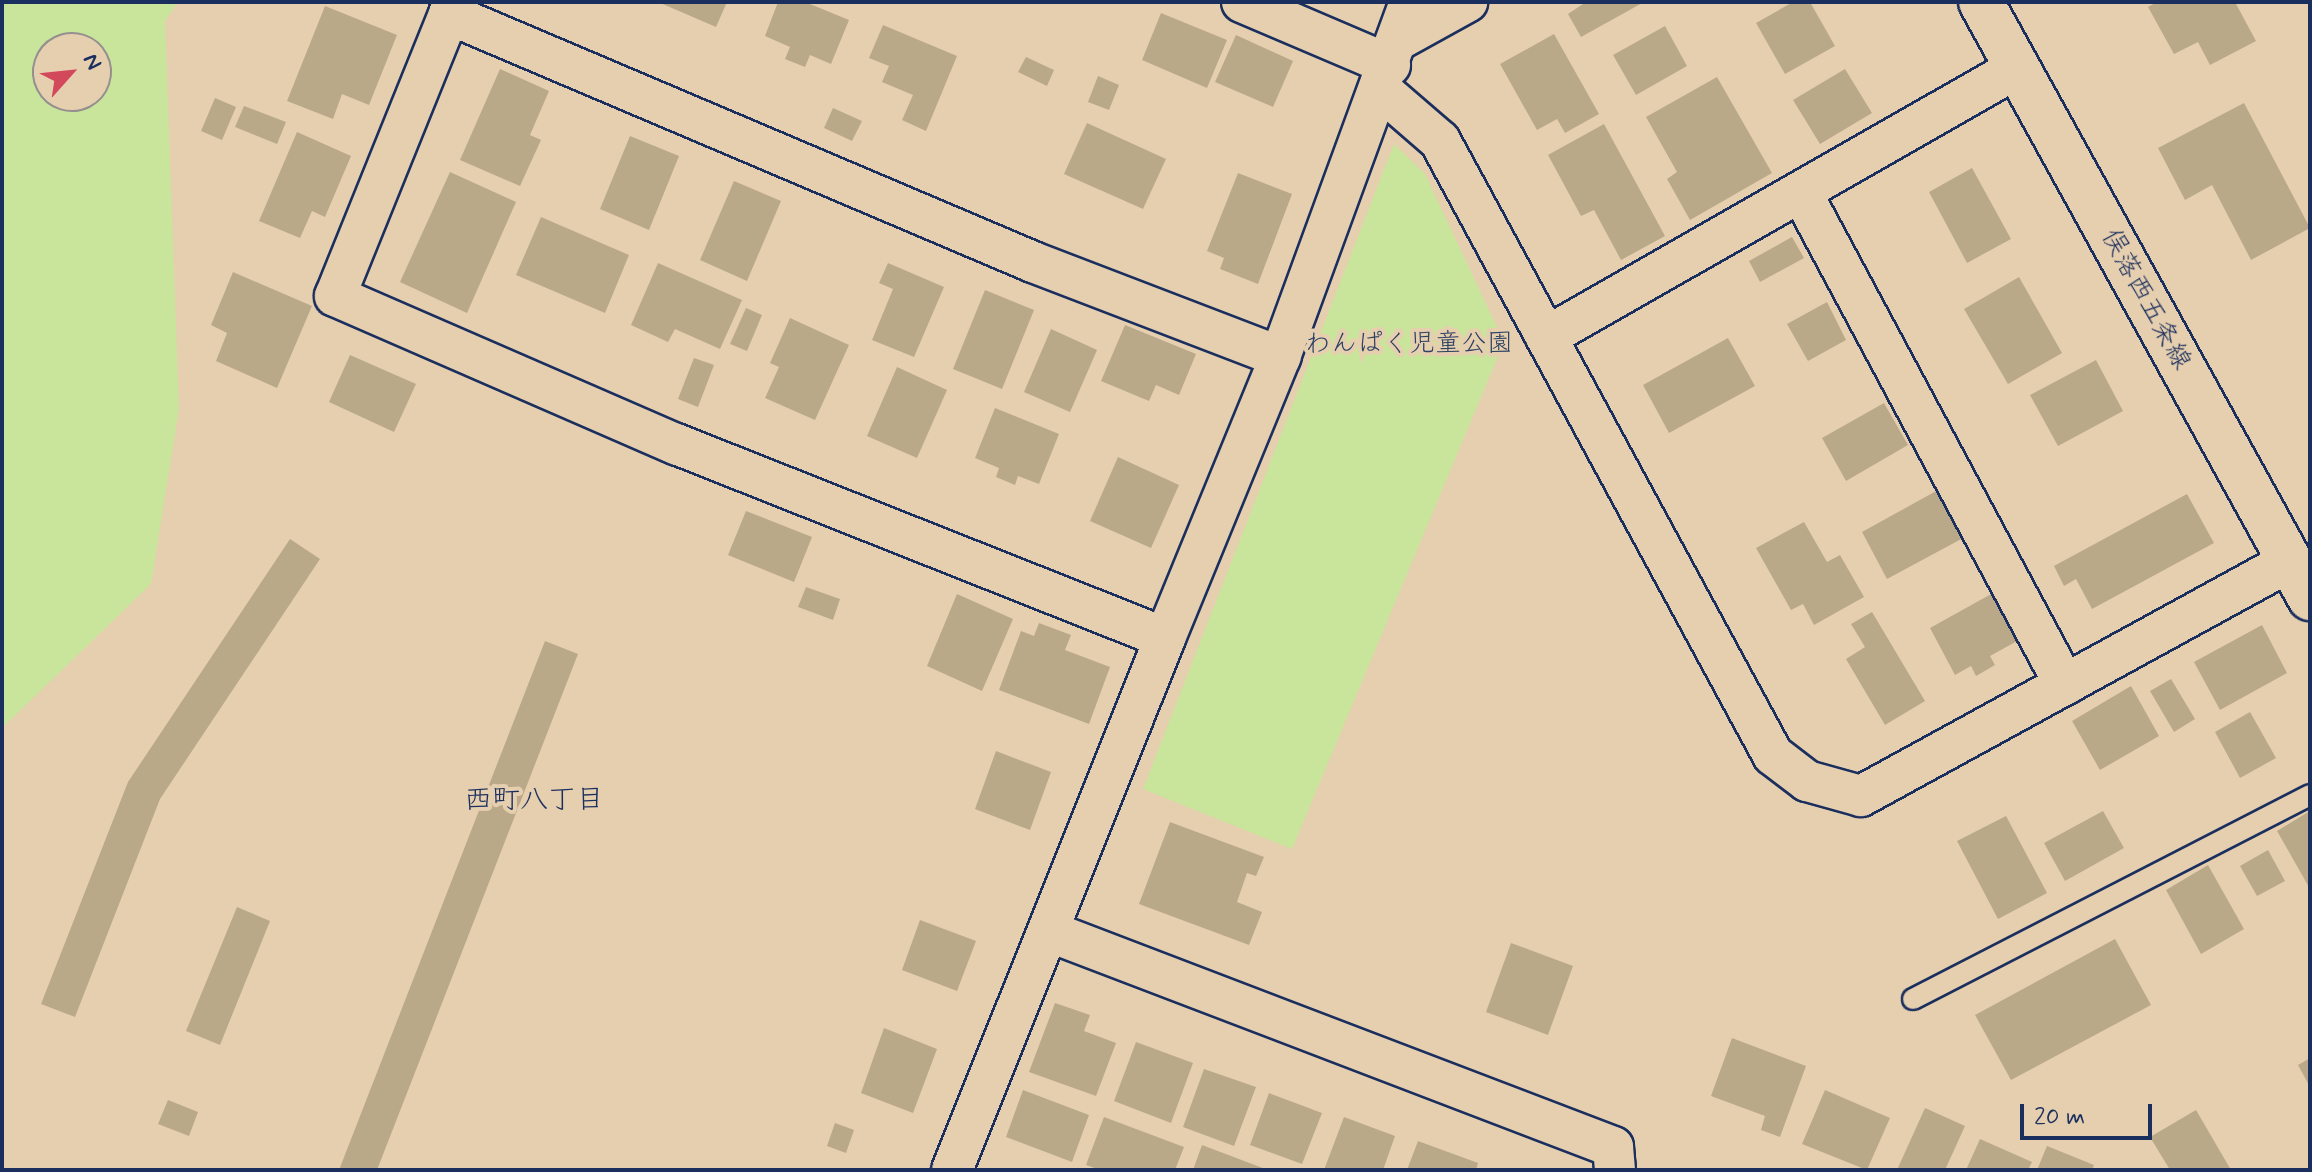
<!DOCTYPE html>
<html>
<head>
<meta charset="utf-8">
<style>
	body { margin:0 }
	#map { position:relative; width:2312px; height:1172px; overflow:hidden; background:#e6cfaf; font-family:Mynerve,"Klee One",sans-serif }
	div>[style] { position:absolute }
	.green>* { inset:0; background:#c9e49b }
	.building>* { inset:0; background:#baa989 }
	.roads { filter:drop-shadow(2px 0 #1b2f5e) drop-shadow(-2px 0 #1b2f5e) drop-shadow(0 2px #1b2f5e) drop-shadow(0 -2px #1b2f5e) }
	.lane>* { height:20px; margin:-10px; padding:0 10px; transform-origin:10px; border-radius:10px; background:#e6cfaf }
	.street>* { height:40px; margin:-20px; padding:0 20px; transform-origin:20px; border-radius:20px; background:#e6cfaf }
	.secondary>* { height:44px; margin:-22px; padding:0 22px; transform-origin:22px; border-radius:22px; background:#e6cfaf }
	span { translate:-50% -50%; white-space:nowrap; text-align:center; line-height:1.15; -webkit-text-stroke:8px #e6cfaf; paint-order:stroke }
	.street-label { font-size:26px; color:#1b2f5e }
	.park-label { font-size:26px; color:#2c4164 }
	.neighbourhood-label { font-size:28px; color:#1b2f5e }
	.frame { position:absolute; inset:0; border:4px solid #1b2f5e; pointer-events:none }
	.north { position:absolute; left:32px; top:32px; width:80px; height:80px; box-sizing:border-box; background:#e6cfaf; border:2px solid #958f8f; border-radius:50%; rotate:63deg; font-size:22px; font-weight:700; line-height:32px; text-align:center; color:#1b2f5e }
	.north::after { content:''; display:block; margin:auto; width:28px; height:36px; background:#d1495b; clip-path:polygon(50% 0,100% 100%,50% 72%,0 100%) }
	.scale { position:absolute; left:2020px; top:1104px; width:132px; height:36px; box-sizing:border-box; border:4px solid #1b2f5e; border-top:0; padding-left:10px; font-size:24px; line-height:28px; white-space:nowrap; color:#1b2f5e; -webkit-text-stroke:6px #e6cfaf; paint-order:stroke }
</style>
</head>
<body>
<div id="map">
	<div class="green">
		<div style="clip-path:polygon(evenodd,2px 2px,178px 2px,165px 21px,179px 409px,151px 584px,2px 728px,2px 2px,48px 48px,96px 48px,96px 96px,48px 96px,48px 48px)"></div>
		<div style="clip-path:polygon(1394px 144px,1425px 174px,1504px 342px,1292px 849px,1143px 789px)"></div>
	</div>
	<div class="building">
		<div style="clip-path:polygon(658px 2px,727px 2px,716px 27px)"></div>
		<div style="clip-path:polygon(778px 2px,805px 2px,849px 20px,831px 64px,810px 55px,805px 67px,785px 59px,790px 47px,765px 36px)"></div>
		<div style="clip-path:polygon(1586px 2px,1644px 2px,1581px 37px,1568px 14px)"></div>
		<div style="clip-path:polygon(1793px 2px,1810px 2px,1835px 46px,1785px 74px,1756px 23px)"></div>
		<div style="clip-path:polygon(2157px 2px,2235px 2px,2256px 41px,2210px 65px,2198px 42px,2174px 54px,2148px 7px)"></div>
		<div style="clip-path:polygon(325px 6px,397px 35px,369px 105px,342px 94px,333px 119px,287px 101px)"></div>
		<div style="clip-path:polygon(1161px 13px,1227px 40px,1207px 88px,1142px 60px)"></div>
		<div style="clip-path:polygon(883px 25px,957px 56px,926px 131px,902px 120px,913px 95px,882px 82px,889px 66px,869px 58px)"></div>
		<div style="clip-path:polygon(1665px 26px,1687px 66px,1636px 95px,1613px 55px)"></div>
		<div style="clip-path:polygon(1554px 34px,1599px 114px,1565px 133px,1557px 119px,1537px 130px,1500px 64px)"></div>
		<div style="clip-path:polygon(1236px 35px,1293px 61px,1273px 107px,1215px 82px)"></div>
		<div style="clip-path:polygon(1026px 57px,1054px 70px,1047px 86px,1018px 72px)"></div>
		<div style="clip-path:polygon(500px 69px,549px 91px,530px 135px,541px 140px,520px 186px,460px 160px)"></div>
		<div style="clip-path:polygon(1845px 69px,1872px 113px,1820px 144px,1793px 100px)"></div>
		<div style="clip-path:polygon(1098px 76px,1119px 85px,1109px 110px,1088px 102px)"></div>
		<div style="clip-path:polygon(1717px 77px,1772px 173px,1690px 220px,1667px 179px,1677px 172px,1646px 117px)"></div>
		<div style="clip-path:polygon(215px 98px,236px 107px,222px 140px,201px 131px)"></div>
		<div style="clip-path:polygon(2244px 103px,2310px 228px,2251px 260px,2212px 185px,2185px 200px,2158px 148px)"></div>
		<div style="clip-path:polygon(244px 106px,286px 122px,277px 144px,235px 127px)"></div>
		<div style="clip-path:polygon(833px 108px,862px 121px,852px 141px,824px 128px)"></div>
		<div style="clip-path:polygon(1087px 123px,1166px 159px,1143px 209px,1064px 174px)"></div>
		<div style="clip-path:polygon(1604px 124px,1665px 236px,1621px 260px,1594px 210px,1581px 216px,1548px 155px)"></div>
		<div style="clip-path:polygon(297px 132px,351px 156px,325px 217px,312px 211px,300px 238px,259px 221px)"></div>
		<div style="clip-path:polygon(630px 136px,679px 156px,649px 230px,600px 209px)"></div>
		<div style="clip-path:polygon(1972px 168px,2011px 239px,1967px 263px,1929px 192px)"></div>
		<div style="clip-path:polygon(450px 172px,516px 202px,467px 313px,400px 282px)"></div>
		<div style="clip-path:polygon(1238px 173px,1292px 194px,1258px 284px,1220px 269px,1224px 258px,1207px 251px)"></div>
		<div style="clip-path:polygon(734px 181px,781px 201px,747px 281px,700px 260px)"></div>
		<div style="clip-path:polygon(541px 217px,629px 255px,605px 313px,516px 275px)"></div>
		<div style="clip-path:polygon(1792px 237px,1804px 258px,1760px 282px,1749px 261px)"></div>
		<div style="clip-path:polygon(658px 263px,742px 300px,720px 349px,675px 329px,668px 342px,631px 325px)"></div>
		<div style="clip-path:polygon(888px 263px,944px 287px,914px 357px,872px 340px,893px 289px,879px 283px)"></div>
		<div style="clip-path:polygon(233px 272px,312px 306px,277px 388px,216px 361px,227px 333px,211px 325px)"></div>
		<div style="clip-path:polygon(2019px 277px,2062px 353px,2008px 384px,1964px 309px)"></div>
		<div style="clip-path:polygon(985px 290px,1034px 310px,1002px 389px,953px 369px)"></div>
		<div style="clip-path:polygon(1827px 302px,1846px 340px,1808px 361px,1787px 324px)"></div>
		<div style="clip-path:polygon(746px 308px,762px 315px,747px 351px,730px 344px)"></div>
		<div style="clip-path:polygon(790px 318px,849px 345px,815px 420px,765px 398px,779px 367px,770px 363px)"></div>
		<div style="clip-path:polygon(1125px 325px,1196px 354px,1179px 395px,1156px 385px,1149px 401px,1101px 381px)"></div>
		<div style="clip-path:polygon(1051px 329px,1097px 350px,1070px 412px,1024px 392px)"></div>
		<div style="clip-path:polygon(1728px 338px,1755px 386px,1669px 433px,1643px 385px)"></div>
		<div style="clip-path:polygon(350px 355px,416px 384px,394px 432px,329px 402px)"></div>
		<div style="clip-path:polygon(694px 358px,714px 365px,698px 407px,678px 399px)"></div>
		<div style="clip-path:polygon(2096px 360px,2123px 411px,2058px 446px,2030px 395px)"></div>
		<div style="clip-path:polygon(897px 367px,947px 390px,917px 458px,867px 436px)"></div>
		<div style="clip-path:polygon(1884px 403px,1908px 445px,1846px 481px,1822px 438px)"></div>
		<div style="clip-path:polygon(995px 408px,1059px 434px,1039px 484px,1018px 476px,1015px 485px,996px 477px,999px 468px,975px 458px)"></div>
		<div style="clip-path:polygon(1118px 457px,1179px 485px,1151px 548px,1090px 521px)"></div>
		<div style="clip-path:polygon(1938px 490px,1965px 537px,1887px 579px,1862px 532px)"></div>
		<div style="clip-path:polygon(2187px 494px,2214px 543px,2092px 609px,2076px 579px,2064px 586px,2054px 566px)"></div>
		<div style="clip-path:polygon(746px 511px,812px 537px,794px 582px,728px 555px)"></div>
		<div style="clip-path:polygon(1804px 522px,1827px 562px,1840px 555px,1864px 597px,1814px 625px,1803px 604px,1791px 610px,1756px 548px)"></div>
		<div style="clip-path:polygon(290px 539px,320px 559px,160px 799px,75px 1017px,41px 1004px,128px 782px)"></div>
		<div style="clip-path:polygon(806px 587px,840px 599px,833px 620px,798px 607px)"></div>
		<div style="clip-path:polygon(1993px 593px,2019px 640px,1990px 656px,1995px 665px,1976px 676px,1971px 666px,1955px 675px,1930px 628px)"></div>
		<div style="clip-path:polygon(957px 594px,1013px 619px,982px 691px,927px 666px)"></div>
		<div style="clip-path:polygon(1872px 612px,1925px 701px,1885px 725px,1846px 659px,1865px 647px,1851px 624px)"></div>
		<div style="clip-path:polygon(1039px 623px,1071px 635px,1065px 650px,1110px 667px,1089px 724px,999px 690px,1021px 631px,1034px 636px)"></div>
		<div style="clip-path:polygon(2262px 625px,2287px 673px,2220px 710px,2194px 662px)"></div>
		<div style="clip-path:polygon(545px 641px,578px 654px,377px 1170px,339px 1170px)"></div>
		<div style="clip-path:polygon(2171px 679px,2195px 719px,2174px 732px,2150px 691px)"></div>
		<div style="clip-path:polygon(2131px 686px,2159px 736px,2100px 770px,2072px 721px)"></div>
		<div style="clip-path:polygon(2250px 712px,2276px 758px,2240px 778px,2215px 732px)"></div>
		<div style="clip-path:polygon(996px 751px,1051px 772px,1030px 830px,975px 809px)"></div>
		<div style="clip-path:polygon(2103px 811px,2124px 848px,2065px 881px,2044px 843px)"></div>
		<div style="clip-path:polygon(2310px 811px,2310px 889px,2277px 831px)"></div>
		<div style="clip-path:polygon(2006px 816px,2047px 893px,1998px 919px,1957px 841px)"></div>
		<div style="clip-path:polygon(1170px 822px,1264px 857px,1256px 876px,1247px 873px,1237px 902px,1262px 912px,1249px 945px,1139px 904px)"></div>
		<div style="clip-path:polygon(2268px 850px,2285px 881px,2257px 896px,2240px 866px)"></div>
		<div style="clip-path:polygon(2208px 865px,2244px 929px,2201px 954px,2166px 890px)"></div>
		<div style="clip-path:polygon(237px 907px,270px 921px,220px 1045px,186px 1031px)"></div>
		<div style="clip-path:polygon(920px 920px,976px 941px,957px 991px,902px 970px)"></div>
		<div style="clip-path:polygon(2115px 939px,2151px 1005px,2011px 1080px,1975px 1015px)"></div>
		<div style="clip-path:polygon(1511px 943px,1573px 966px,1548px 1035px,1486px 1012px)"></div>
		<div style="clip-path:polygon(1055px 1003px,1090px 1015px,1084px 1031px,1116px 1043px,1096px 1096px,1029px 1072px)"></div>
		<div style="clip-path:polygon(884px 1028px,937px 1049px,913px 1113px,861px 1093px)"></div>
		<div style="clip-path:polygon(1732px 1038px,1806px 1066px,1780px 1137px,1761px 1130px,1765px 1116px,1711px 1096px)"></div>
		<div style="clip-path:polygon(1136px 1042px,1193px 1063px,1171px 1123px,1114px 1101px)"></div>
		<div style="clip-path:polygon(2310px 1058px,2310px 1087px,2298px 1065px)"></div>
		<div style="clip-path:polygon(1204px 1069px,1256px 1087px,1234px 1146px,1183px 1127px)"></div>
		<div style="clip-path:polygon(1023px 1090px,1089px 1115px,1072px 1162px,1006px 1137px)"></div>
		<div style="clip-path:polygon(1825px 1090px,1890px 1118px,1867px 1170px,1802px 1144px)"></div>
		<div style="clip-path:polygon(1269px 1093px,1322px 1113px,1302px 1164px,1250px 1145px)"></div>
		<div style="clip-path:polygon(168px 1100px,198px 1112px,189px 1136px,158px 1124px)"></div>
		<div style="clip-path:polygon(1925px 1108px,1965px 1126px,1945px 1170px,1897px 1170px)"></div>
		<div style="clip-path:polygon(2196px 1110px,2231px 1170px,2170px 1170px,2150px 1137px)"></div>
		<div style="clip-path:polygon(1104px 1117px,1184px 1147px,1175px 1170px,1100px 1170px,1086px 1165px)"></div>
		<div style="clip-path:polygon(1344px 1117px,1395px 1136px,1383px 1170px,1324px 1170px)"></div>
		<div style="clip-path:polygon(835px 1123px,854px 1130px,846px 1153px,827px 1146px)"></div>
		<div style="clip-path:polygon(1980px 1139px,2032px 1162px,2028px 1170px,1966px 1170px)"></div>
		<div style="clip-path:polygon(1418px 1141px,1478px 1163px,1476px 1170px,1407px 1170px)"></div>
		<div style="clip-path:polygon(1202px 1145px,1268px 1170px,1193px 1170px)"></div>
		<div style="clip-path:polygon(2047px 1146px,2094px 1165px,2092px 1170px,2037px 1170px)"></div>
	</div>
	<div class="roads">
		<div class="lane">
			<div style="left:1913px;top:999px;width:446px;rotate:-27.2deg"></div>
		</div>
		<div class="street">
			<div style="left:454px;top:2px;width:317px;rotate:112deg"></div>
			<div style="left:335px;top:296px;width:372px;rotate:23.5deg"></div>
			<div style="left:676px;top:444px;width:526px;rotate:21.64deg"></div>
			<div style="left:1165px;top:638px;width:304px;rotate:-67.7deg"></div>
			<div style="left:1280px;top:357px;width:378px;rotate:-69.9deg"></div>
			<div style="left:1242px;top:2px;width:161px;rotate:23.1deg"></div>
			<div style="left:449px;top:14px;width:634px;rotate:23.01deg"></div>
			<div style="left:1033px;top:262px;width:265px;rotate:21deg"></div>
			<div style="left:1400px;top:39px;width:77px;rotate:-28.9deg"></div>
			<div style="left:1380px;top:89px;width:79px;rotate:40.9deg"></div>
			<div style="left:1440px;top:141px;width:698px;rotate:61.53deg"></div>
			<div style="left:1773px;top:755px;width:43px;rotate:37.4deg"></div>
			<div style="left:1807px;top:781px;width:56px;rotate:15.5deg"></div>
			<div style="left:1861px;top:796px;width:488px;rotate:-28.7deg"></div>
			<div style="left:1801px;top:192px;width:559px;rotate:61.83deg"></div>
			<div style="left:1546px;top:337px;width:542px;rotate:-29.73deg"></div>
			<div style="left:1048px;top:931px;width:605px;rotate:20.92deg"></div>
			<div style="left:1613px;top:1147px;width:23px;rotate:85deg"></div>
			<div style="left:952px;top:1170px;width:573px;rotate:-68.18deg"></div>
		</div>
		<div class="secondary">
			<div style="left:1981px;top:2px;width:681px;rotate:61.1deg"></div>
		</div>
	</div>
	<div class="street-label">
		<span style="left:2145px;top:300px;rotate:61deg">俣落西五条線</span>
	</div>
	<div class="park-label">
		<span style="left:1409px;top:345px">わんぱく児童公園</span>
	</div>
	<div class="neighbourhood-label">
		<span style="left:534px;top:801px">西町八丁目</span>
	</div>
	<div class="frame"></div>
	<div class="north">N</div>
	<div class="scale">20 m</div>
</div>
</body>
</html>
